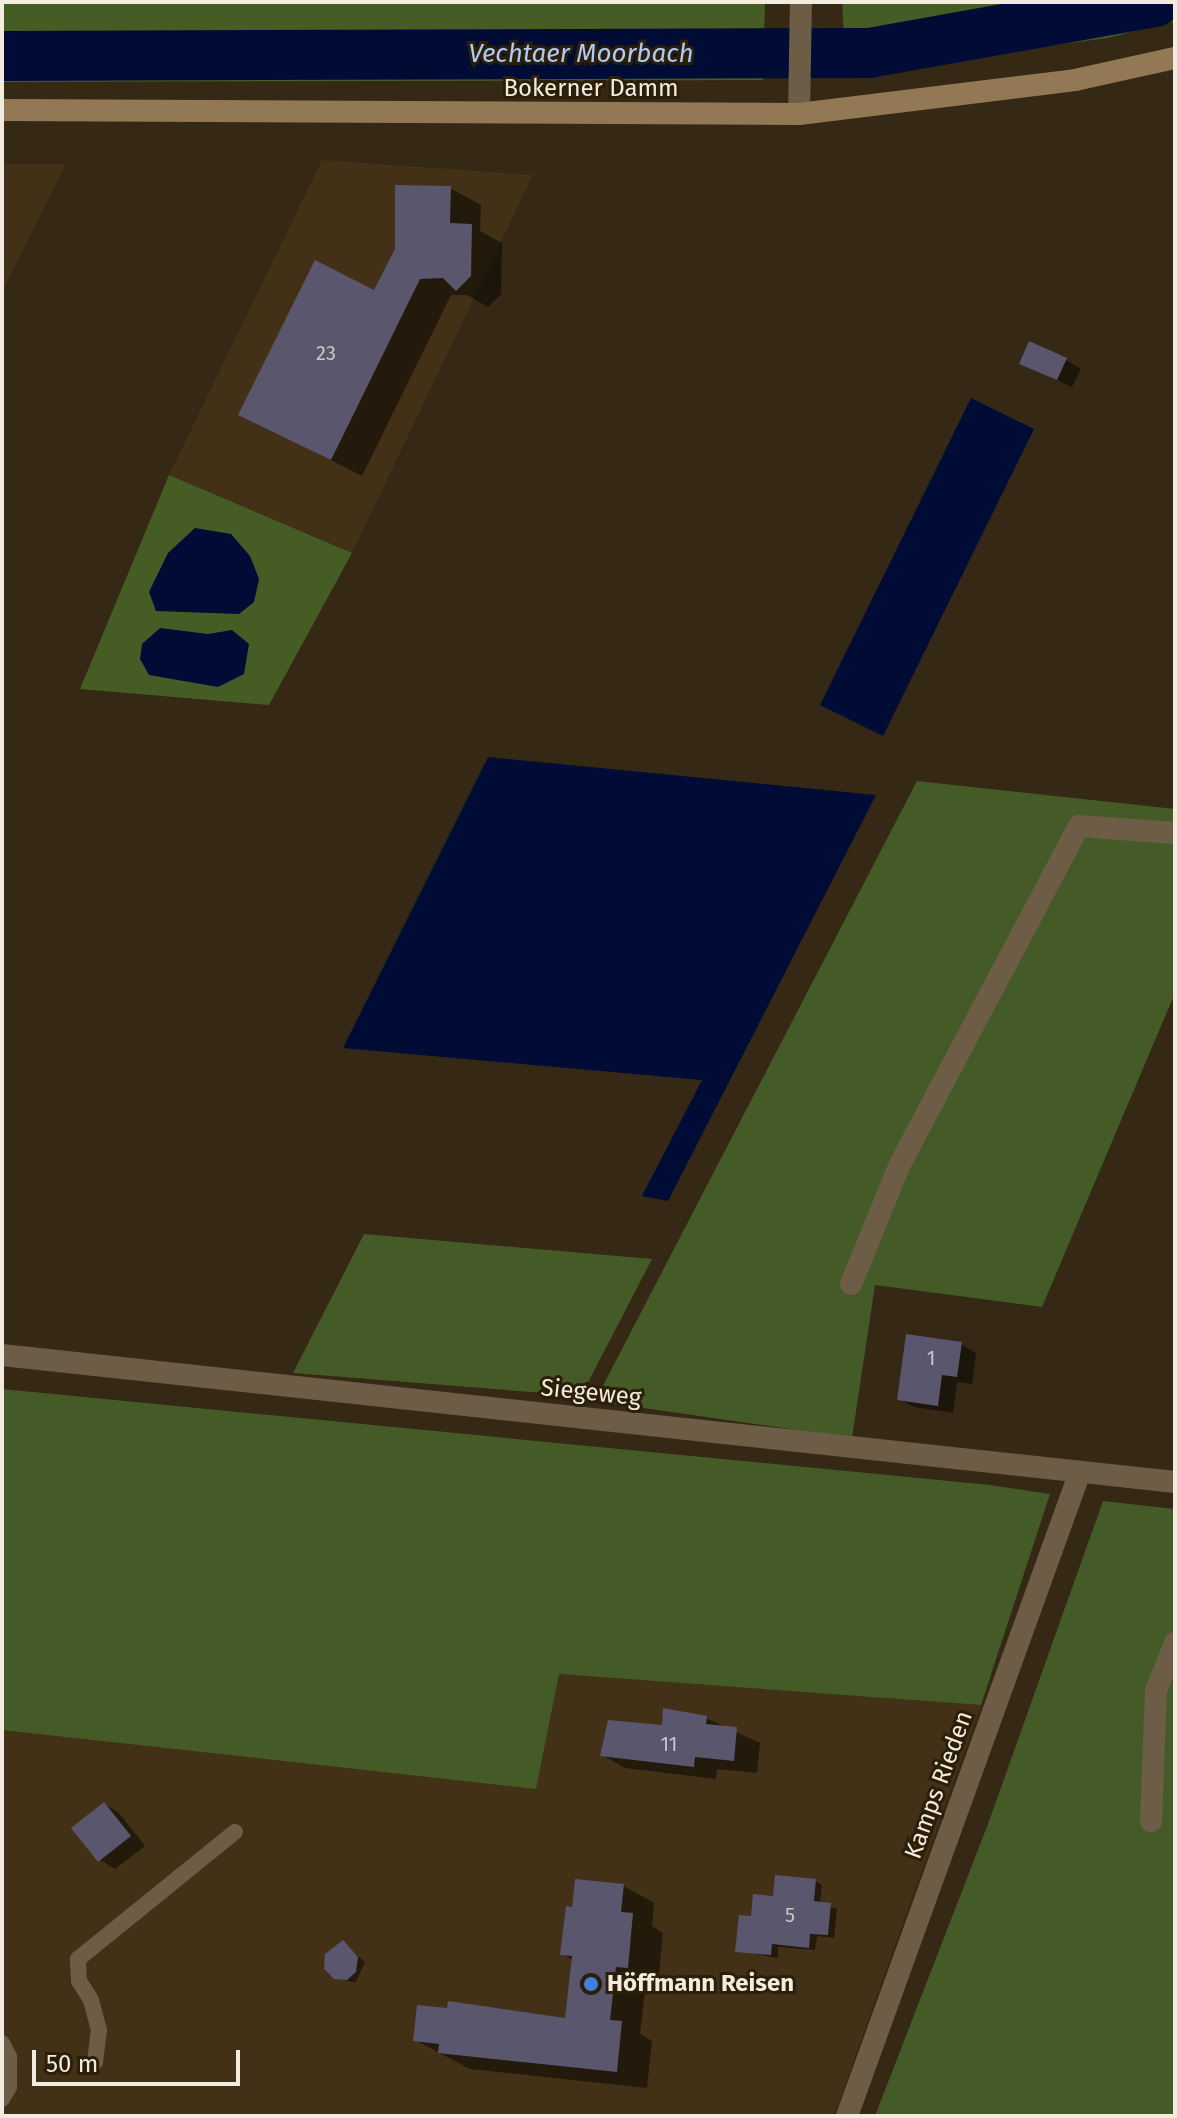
<!DOCTYPE html>
<html>
<head>
<meta charset="utf-8">
<style>
	body { margin:0 }
	#map { position:relative; width:1177px; height:2118px; overflow:hidden; background:#352814; font-family:"Fira Sans",sans-serif }
	div>[style] { position:absolute }
	.built>* { inset:0; background:#423116 }
	.green>* { inset:0; background:#455b27 }
	.forest>* { inset:0; background:#455c24 }
	.water>* { inset:0; background:#000c36 }
	.shadow>* { inset:0; background:#0007 }
	.river>* { height:50px; margin:-25px; padding:0 25px; transform-origin:25px; border-radius:25px; background:#000c36 }
	.building>* { inset:0; background:#59566d }
	.service>* { height:16px; margin:-8px; padding:0 8px; transform-origin:8px; border-radius:8px; background:#6d5d47 }
	.minor>* { height:22px; margin:-11px; padding:0 11px; transform-origin:11px; border-radius:11px; background:#6d5d47 }
	.tertiary>* { height:22px; margin:-11px; padding:0 11px; transform-origin:11px; border-radius:11px; background:#6d5d47 }
	.secondary>* { height:22px; margin:-11px; padding:0 11px; transform-origin:11px; border-radius:11px; background:#937856 }
	.dots>* { width:22px; height:22px; translate:-50% -50%; box-sizing:border-box; border:4px solid #2b1f0a; border-radius:50% }
	span { translate:-50% -50%; white-space:nowrap; text-align:center; line-height:1.15; -webkit-text-stroke:6px #2b1f0a; paint-order:stroke }
	.number-label { font-size:20px; color:#cdc6c2 }
	.number-label span { -webkit-text-stroke-width:0 }
	.street-label { font-size:24px; color:#f4ebdf }
	.poi-label { font-size:24px; color:#f4ebdf; font-weight:700 }
	.left { translate:0 -50%; text-align:left }
	.water-label { font-size:26px; color:#afcaf7; font-style:italic }
	.frame { position:absolute; inset:0; border:4px solid #f4ebdf; pointer-events:none }
	.scale { position:absolute; left:32px; top:2050px; width:208px; height:36px; box-sizing:border-box; border:4px solid #f4ebdf; border-top:0; padding-left:10px; font-size:24px; line-height:28px; white-space:nowrap; color:#f4ebdf; -webkit-text-stroke:6px #2b1f0a; paint-order:stroke }
</style>
</head>
<body>
<div id="map">
	<div class="built">
		<div style="clip-path:polygon(322px 160px,533px 175px,352px 553px,169px 475px)"></div>
		<div style="clip-path:polygon(2px 164px,66px 164px,2px 292px)"></div>
		<div style="clip-path:polygon(558px 1674px,981px 1705px,834px 2116px,2px 2116px,2px 1730px,536px 1789px)"></div>
	</div>
	<div class="green">
		<div style="clip-path:polygon(917px 781px,1175px 809px,1175px 993px,1042px 1307px,875px 1285px,852px 1438px,595px 1401px)"></div>
		<div style="clip-path:polygon(364px 1234px,652px 1259px,581px 1396px,293px 1373px)"></div>
		<div style="clip-path:polygon(2px 1389px,990px 1485px,1050px 1494px,981px 1705px,559px 1674px,536px 1789px,2px 1730px)"></div>
		<div style="clip-path:polygon(1103px 1501px,1175px 1509px,1175px 2116px,875px 2116px,988px 1824px)"></div>
	</div>
	<div class="forest">
		<div style="clip-path:polygon(2px 2px,765px 2px,763px 80px,2px 82px)"></div>
		<div style="clip-path:polygon(842px 2px,1175px 2px,1175px 21px,1107px 38px,846px 73px)"></div>
		<div style="clip-path:polygon(169px 475px,352px 553px,269px 705px,80px 689px)"></div>
	</div>
	<div class="water">
		<div style="clip-path:polygon(971px 398px,1034px 429px,883px 736px,820px 705px)"></div>
		<div style="clip-path:polygon(195px 528px,231px 534px,250px 556px,259px 579px,254px 602px,239px 614px,156px 611px,149px 592px,168px 553px)"></div>
		<div style="clip-path:polygon(160px 628px,208px 634px,232px 630px,249px 644px,244px 674px,218px 687px,149px 675px,140px 659px,142px 644px)"></div>
		<div style="clip-path:polygon(488px 757px,876px 795px,668px 1201px,642px 1196px,702px 1080px,343px 1048px)"></div>
	</div>
	<div class="shadow">
		<div style="clip-path:polygon(450px 188px,481px 205px,480px 231px,502px 243px,501px 294px,488px 307px,467px 295px,451px 295px,362px 476px,241px 414px,375px 293px)"></div>
		<div style="clip-path:polygon(1066px 360px,1081px 369px,1072px 387px,1021px 363px)"></div>
		<div style="clip-path:polygon(961px 1344px,976px 1353px,972px 1384px,957px 1382px,953px 1413px,914px 1407px,899px 1399px)"></div>
		<div style="clip-path:polygon(706px 1718px,760px 1743px,757px 1773px,717px 1769px,716px 1779px,625px 1768px,602px 1755px,604px 1737px)"></div>
		<div style="clip-path:polygon(104px 1804px,119px 1813px,145px 1846px,115px 1869px,100px 1860px)"></div>
		<div style="clip-path:polygon(577px 1881px,624px 1886px,654px 1903px,652px 1926px,663px 1933px,658px 1984px,646px 1983px,640px 2034px,652px 2041px,647px 2088px,470px 2069px,415px 2040px,567px 2020px,573px 1960px,562px 1954px)"></div>
		<div style="clip-path:polygon(815px 1881px,822px 1885px,820px 1904px,837px 1909px,834px 1938px,817px 1936px,815px 1950px,778px 1947px,778px 1958px,738px 1951px,753px 1918px,775px 1898px)"></div>
		<div style="clip-path:polygon(343px 1943px,365px 1962px,355px 1983px,335px 1977px)"></div>
	</div>
	<div class="river">
		<div style="left:2px;top:56px;width:867px;rotate:-0.2deg"></div>
		<div style="left:869px;top:53px;width:291px;rotate:-10.1deg"></div>
	</div>
	<div class="building">
		<div style="clip-path:polygon(395px 185px,451px 186px,450px 223px,472px 224px,471px 276px,456px 291px,443px 278px,420px 279px,331px 460px,238px 415px,315px 260px,374px 290px,395px 249px)"></div>
		<div style="clip-path:polygon(1029px 341px,1067px 358px,1057px 380px,1019px 364px)"></div>
		<div style="clip-path:polygon(906px 1334px,962px 1342px,957px 1377px,942px 1375px,938px 1406px,897px 1400px)"></div>
		<div style="clip-path:polygon(663px 1708px,707px 1716px,706px 1724px,737px 1727px,734px 1761px,695px 1757px,694px 1767px,600px 1756px,608px 1720px,662px 1725px)"></div>
		<div style="clip-path:polygon(104px 1802px,131px 1836px,98px 1862px,71px 1828px)"></div>
		<div style="clip-path:polygon(775px 1875px,816px 1879px,814px 1901px,831px 1903px,828px 1935px,810px 1934px,809px 1948px,772px 1944px,771px 1955px,735px 1952px,739px 1915px,751px 1916px,753px 1894px,773px 1896px)"></div>
		<div style="clip-path:polygon(575px 1879px,624px 1884px,621px 1912px,633px 1913px,628px 1968px,616px 1967px,610px 2020px,622px 2021px,617px 2072px,438px 2053px,439px 2044px,413px 2041px,417px 2005px,447px 2008px,448px 2001px,565px 2018px,572px 1956px,560px 1955px,566px 1906px,572px 1907px)"></div>
		<div style="clip-path:polygon(343px 1940px,358px 1957px,356px 1972px,347px 1980px,334px 1979px,324px 1969px,325px 1954px)"></div>
	</div>
	<div class="service">
		<div style="left:2px;top:2043px;width:16px;rotate:63deg"></div>
		<div style="left:9px;top:2057px;width:30px;rotate:90deg"></div>
		<div style="left:9px;top:2087px;width:14px;rotate:120deg"></div>
		<div style="left:95px;top:2062px;width:32px;rotate:-83deg"></div>
		<div style="left:99px;top:2030px;width:31px;rotate:-105deg"></div>
		<div style="left:91px;top:2000px;width:22px;rotate:-122deg"></div>
		<div style="left:79px;top:1981px;width:22px;rotate:-93deg"></div>
		<div style="left:78px;top:1959px;width:202px;rotate:-39deg"></div>
	</div>
	<div class="minor">
		<div style="left:851px;top:1284px;width:130px;rotate:-67.8deg"></div>
		<div style="left:900px;top:1164px;width:382px;rotate:-62.1deg"></div>
		<div style="left:1079px;top:826px;width:96px;rotate:4.2deg"></div>
		<div style="left:2px;top:1355px;width:1180px;rotate:6.18deg"></div>
		<div style="left:1151px;top:1821px;width:130px;rotate:-87.8deg"></div>
		<div style="left:1156px;top:1691px;width:52px;rotate:-68.4deg"></div>
		<div style="left:847px;top:2116px;width:685px;rotate:-70.11deg"></div>
	</div>
	<div class="tertiary">
		<div style="left:799px;top:114px;width:112px;rotate:-89deg"></div>
	</div>
	<div class="secondary">
		<div style="left:2px;top:110px;width:797px;rotate:0.29deg"></div>
		<div style="left:799px;top:114px;width:278px;rotate:-7deg"></div>
		<div style="left:1075px;top:80px;width:102px;rotate:-12.4deg"></div>
	</div>
	<div class="dots">
		<div style="left:591px;top:1984px;background:#3f7fe0"></div>
	</div>
	<div class="number-label">
		<span style="left:326px;top:353px">23</span>
		<span style="left:931px;top:1358px">1</span>
		<span style="left:669px;top:1744px">11</span>
		<span style="left:790px;top:1915px">5</span>
	</div>
	<div class="street-label">
		<span style="left:591px;top:89px">Bokerner Damm</span>
		<span style="left:591px;top:1393px;rotate:6deg">Siegeweg</span>
		<span style="left:939px;top:1785px;rotate:-70deg">Kamps Rieden</span>
	</div>
	<div class="poi-label">
		<span class="left" style="left:607px;top:1984px">Höffmann Reisen</span>
	</div>
	<div class="water-label">
		<span style="left:581px;top:54px">Vechtaer Moorbach</span>
	</div>
	<div class="frame"></div>
	<div class="scale">50 m</div>
</div>
</body>
</html>
